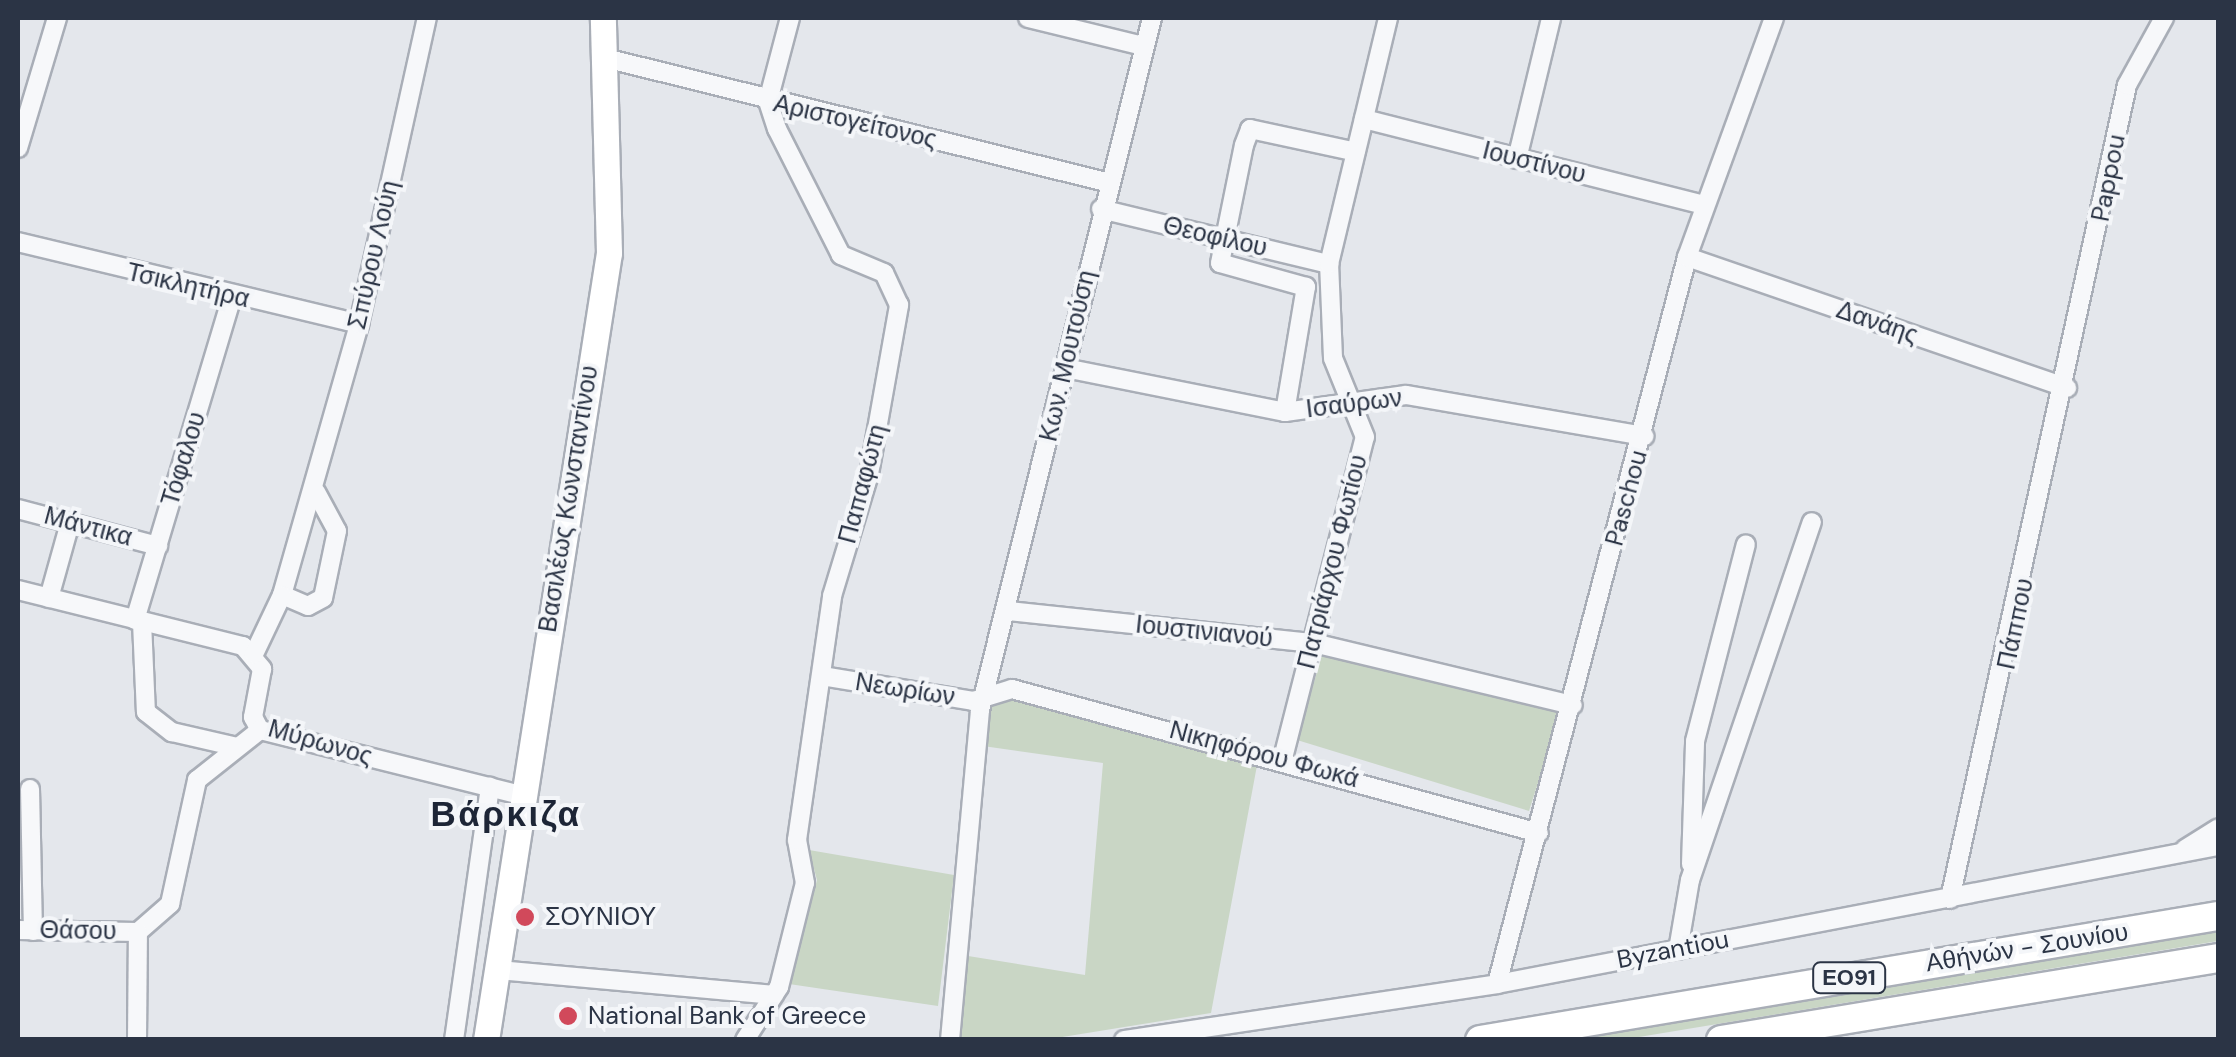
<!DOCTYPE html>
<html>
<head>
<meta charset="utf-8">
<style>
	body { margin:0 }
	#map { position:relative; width:2236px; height:1057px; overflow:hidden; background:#e4e7ec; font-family:"DM Sans",sans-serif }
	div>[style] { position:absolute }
	.green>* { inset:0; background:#c9d6c5 }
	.roads { filter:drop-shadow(2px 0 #a9aeb7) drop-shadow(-2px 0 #a9aeb7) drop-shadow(0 2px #a9aeb7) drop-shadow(0 -2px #a9aeb7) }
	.minor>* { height:18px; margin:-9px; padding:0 9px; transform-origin:9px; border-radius:9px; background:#f7f8fa }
	.secondary>* { height:25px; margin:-12.5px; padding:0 12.5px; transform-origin:12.5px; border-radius:12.5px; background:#fff }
	.primary>* { height:28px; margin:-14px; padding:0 14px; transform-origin:14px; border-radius:14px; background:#fff }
	.dots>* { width:28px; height:28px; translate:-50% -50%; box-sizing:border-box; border:5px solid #f4f6f9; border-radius:50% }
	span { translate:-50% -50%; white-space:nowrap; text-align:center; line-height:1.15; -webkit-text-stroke:8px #f4f6f9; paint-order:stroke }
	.shield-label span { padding:2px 8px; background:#f4f6f9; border:2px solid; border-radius:8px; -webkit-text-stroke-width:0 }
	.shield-label { font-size:22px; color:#2b3445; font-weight:700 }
	.street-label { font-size:25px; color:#2b3445 }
	.poi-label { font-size:25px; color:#2b3445 }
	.left { translate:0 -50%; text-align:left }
	.district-label { font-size:35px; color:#1d2536; font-weight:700; letter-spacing:2.5px }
	.frame { position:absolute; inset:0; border:20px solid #2b3445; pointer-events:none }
</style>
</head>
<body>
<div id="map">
	<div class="green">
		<div style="clip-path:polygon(1324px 648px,1561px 711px,1529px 811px,1297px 740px)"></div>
		<div style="clip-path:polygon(1008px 694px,1258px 760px,1211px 1013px,1050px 1039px,957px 1040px,968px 956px,1085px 975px,1103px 763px,983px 746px,989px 707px)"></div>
		<div style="clip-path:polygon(809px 850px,954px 875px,938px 1006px,789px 984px,817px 880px)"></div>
		<div style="clip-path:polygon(2218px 929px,2218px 941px,1627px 1039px,1557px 1040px)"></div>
	</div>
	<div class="roads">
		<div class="minor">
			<div style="left:1028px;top:18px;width:118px;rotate:13.7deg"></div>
			<div style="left:605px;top:58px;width:516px;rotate:13.9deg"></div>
			<div style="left:1364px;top:119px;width:350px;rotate:14.2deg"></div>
			<div style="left:18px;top:148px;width:136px;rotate:-73.3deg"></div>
			<div style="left:1517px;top:159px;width:145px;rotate:-76.4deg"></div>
			<div style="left:1101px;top:209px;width:235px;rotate:13.6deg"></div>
			<div style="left:18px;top:242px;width:351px;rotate:13.5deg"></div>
			<div style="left:1687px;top:257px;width:402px;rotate:19deg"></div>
			<div style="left:1065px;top:368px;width:224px;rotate:11.3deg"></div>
			<div style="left:1285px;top:412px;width:122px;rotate:-8deg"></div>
			<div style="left:1406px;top:395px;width:242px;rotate:9.8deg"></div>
			<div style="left:1285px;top:412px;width:127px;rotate:-80.5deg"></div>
			<div style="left:1306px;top:287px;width:89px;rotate:-164.4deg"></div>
			<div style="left:1220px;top:263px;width:120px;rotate:-78.5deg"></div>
			<div style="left:1244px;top:145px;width:17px;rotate:-69deg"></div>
			<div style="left:1250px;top:129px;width:108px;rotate:12.2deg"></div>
			<div style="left:316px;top:492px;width:44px;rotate:61.7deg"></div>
			<div style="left:337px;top:531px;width:68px;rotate:101.8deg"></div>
			<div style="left:323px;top:598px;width:17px;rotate:152deg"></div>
			<div style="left:308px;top:606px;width:28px;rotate:-157deg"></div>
			<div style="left:282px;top:595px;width:282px;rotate:-74.1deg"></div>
			<div style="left:359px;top:324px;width:313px;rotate:-77.5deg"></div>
			<div style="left:18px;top:509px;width:145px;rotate:14.8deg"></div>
			<div style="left:18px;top:590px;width:232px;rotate:14deg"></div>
			<div style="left:243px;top:646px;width:30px;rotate:50deg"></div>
			<div style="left:262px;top:669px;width:49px;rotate:100.6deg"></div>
			<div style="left:253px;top:717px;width:15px;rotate:62deg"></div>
			<div style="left:260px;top:730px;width:268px;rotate:14deg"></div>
			<div style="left:49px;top:598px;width:78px;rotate:-74.4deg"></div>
			<div style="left:1008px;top:611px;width:308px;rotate:6deg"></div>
			<div style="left:1314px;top:643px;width:266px;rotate:13.5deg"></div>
			<div style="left:135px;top:620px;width:337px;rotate:-73.3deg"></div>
			<div style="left:142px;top:622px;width:90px;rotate:87.5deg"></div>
			<div style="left:146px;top:712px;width:33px;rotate:38deg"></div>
			<div style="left:172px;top:732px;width:67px;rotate:13deg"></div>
			<div style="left:254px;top:654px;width:65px;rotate:-64.6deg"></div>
			<div style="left:822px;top:676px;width:153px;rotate:9.4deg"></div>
			<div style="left:973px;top:701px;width:41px;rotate:-17.1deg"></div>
			<div style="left:1012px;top:689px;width:546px;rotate:15.28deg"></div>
			<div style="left:1283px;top:758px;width:331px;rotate:-75.7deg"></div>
			<div style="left:1365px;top:437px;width:85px;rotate:-112.1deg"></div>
			<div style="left:1333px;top:358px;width:94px;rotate:-92.4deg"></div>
			<div style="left:1329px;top:264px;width:253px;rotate:-76.5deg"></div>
			<div style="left:30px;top:789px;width:142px;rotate:88.8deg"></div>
			<div style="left:2185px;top:849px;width:39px;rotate:-32deg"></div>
			<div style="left:1691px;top:864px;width:123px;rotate:-88.1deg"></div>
			<div style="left:1695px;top:741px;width:203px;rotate:-75.5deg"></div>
			<div style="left:1950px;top:899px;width:833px;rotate:-77.73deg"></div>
			<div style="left:2127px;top:85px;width:77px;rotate:-61.1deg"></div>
			<div style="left:18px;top:930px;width:120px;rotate:1deg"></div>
			<div style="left:138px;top:932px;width:43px;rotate:-41.2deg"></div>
			<div style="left:170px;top:904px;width:127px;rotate:-77.7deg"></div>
			<div style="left:197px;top:780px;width:80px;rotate:-38.4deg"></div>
			<div style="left:1678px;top:950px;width:71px;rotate:-80.3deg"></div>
			<div style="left:1690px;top:880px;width:378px;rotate:-71.2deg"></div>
			<div style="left:499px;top:970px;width:276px;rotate:5.2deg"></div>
			<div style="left:1497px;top:984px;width:751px;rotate:-75.35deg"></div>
			<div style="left:1687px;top:257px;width:254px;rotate:-70deg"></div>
			<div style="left:137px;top:1040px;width:108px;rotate:-89.5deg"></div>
			<div style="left:454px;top:1040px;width:256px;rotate:-81.9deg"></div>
			<div style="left:745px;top:1040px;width:63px;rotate:-57.3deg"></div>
			<div style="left:779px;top:987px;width:107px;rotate:-76deg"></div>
			<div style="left:805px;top:883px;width:44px;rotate:-100.5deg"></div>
			<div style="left:797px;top:840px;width:246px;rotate:-81.8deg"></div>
			<div style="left:832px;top:596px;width:127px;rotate:-73.1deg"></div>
			<div style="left:869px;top:474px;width:172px;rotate:-79.9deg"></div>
			<div style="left:899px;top:305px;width:35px;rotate:-115deg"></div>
			<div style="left:884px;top:273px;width:47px;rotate:-157.3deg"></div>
			<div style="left:841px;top:255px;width:141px;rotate:-116.9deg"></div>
			<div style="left:777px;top:129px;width:29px;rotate:-108deg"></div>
			<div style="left:768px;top:101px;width:86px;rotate:-75.2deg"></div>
			<div style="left:950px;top:1040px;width:331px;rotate:-84.8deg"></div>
			<div style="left:980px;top:710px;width:713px;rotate:-76.04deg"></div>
			<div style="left:1124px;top:1040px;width:377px;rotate:-8.5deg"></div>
			<div style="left:1497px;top:984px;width:734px;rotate:-10.84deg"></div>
		</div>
		<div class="secondary">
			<div style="left:486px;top:1040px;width:797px;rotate:-81.12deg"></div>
			<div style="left:609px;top:253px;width:235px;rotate:-91.5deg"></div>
		</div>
		<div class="primary">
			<div style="left:1480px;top:1040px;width:748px;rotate:-9.54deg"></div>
			<div style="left:1721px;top:1040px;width:504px;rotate:-9.37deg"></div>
		</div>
	</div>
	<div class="dots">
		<div style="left:525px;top:917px;background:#d1495b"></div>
		<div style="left:568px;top:1016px;background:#d1495b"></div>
	</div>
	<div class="shield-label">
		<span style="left:1849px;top:978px">ΕΟ91</span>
	</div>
	<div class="street-label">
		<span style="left:855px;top:122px;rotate:13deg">Αριστογείτονος</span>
		<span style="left:1534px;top:163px;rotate:14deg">Ιουστίνου</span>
		<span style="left:2109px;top:178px;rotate:-79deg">Pappou</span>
		<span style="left:1215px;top:237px;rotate:13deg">Θεοφίλου</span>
		<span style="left:374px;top:255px;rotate:-77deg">Σπύρου Λούη</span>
		<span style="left:188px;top:286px;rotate:13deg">Τσικλητήρα</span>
		<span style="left:1877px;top:323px;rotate:19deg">Δανάης</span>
		<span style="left:1068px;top:356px;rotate:-77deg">Κων. Μουτούση</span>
		<span style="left:1354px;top:404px;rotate:-7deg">Ισαύρων</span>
		<span style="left:184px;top:459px;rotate:-73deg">Τόφαλου</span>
		<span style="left:863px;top:484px;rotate:-75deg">Παπαφώτη</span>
		<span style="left:1627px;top:498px;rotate:-75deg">Paschou</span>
		<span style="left:569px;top:499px;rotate:-81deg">Βασιλέως Κωνσταντίνου</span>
		<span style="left:88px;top:527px;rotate:15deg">Μάντικα</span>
		<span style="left:1333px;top:562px;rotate:-76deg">Πατριάρχου Φωτίου</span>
		<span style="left:2016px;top:624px;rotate:-78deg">Πάππου</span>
		<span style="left:1204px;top:632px;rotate:6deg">Ιουστινιανού</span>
		<span style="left:905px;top:690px;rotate:9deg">Νεωρίων</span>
		<span style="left:320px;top:743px;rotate:16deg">Μύρωνος</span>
		<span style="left:1264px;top:755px;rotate:15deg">Νικηφόρου Φωκά</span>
		<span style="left:78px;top:931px;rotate:1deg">Θάσου</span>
		<span style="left:2027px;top:948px;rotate:-9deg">Αθήνών - Σουνίου</span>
		<span style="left:1673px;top:950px;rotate:-11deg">Byzantiou</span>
	</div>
	<div class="poi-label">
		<span class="left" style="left:545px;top:917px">ΣΟΥΝΙΟΥ</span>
		<span class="left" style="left:588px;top:1016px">National Bank of Greece</span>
	</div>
	<div class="district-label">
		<span style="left:506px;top:814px">Βάρκιζα</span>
	</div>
	<div class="frame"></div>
</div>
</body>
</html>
